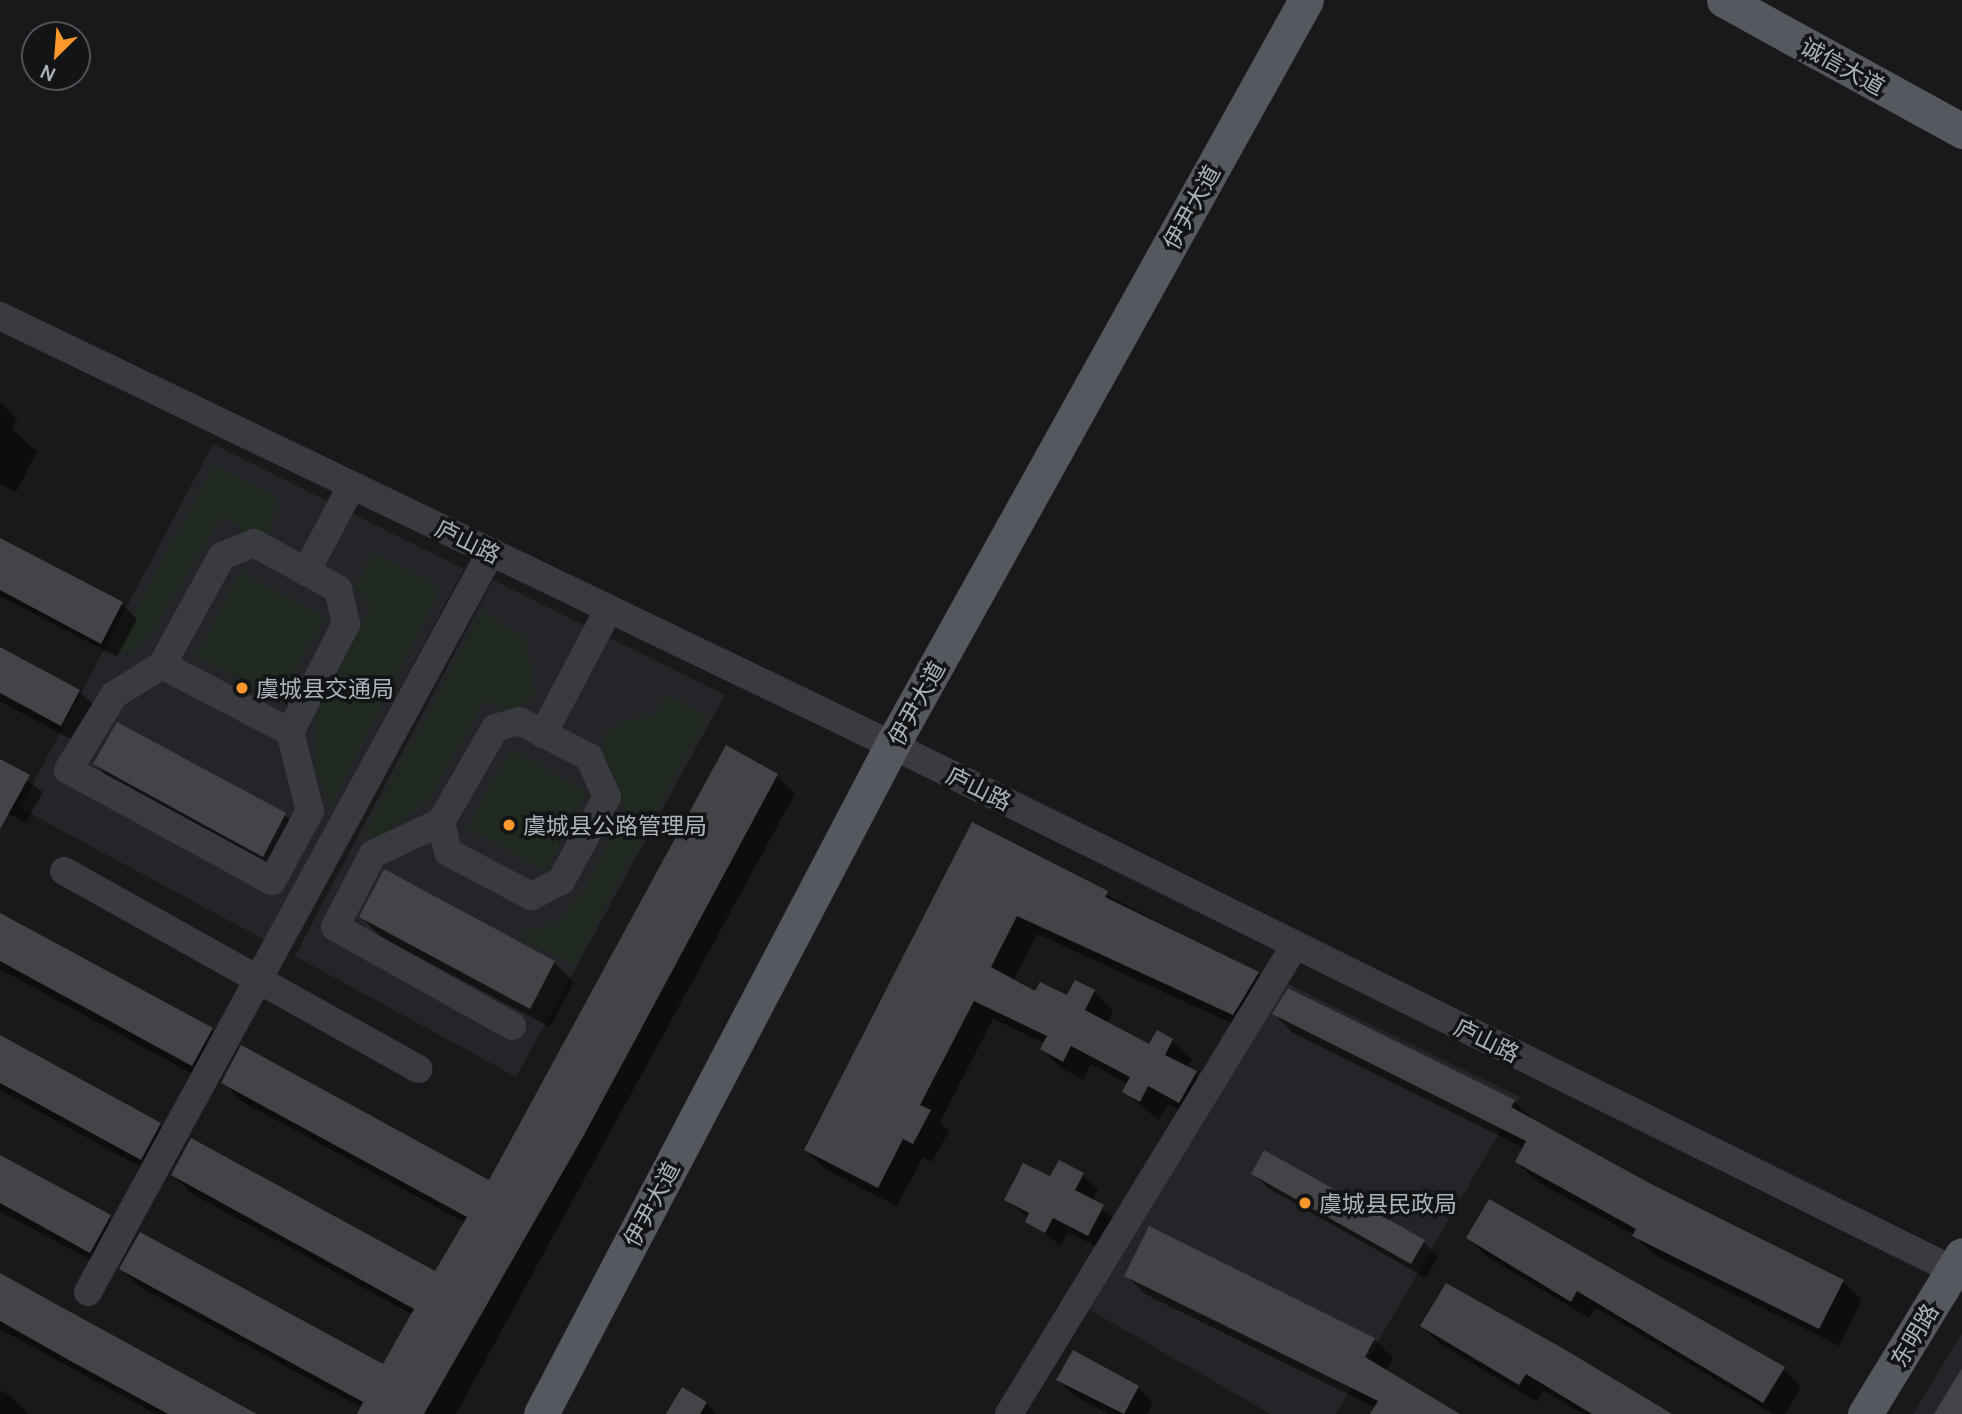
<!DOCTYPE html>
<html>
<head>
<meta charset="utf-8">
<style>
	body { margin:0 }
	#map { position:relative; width:1962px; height:1414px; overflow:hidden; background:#18191b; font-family:Manrope,"Noto Sans SC",sans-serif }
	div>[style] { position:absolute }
	.built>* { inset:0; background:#242528 }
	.green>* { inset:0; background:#202920 }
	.shadow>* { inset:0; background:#0007 }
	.building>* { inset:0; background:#424448 }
	.minor>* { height:28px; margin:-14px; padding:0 14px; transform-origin:14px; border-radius:14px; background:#393b40 }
	.major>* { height:35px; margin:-17.5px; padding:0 17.5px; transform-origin:17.5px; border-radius:17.5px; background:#55595f }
	.dots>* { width:19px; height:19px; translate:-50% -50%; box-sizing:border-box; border:4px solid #131416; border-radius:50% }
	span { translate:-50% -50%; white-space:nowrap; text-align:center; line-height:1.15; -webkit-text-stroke:7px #131416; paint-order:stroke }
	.street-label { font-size:23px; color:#aab2bb }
	.poi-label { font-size:23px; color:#aab2bb }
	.left { translate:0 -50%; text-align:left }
	.north { position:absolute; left:21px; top:21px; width:70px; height:70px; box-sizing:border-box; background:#131416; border:2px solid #4f5358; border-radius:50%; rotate:205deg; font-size:19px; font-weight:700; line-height:28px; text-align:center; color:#aab2bb }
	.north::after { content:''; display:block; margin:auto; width:24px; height:32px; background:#ff982c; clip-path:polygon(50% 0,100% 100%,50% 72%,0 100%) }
</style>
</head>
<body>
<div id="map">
	<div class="built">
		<div style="clip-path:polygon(213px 444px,464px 569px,265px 940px,20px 808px)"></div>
		<div style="clip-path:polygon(493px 580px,725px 695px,516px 1077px,295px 956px)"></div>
		<div style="clip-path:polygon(1286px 983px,1520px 1097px,1336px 1414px,1271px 1414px,1086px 1308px)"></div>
		<div style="clip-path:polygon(1962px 1333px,1962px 1414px,1913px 1414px)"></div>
	</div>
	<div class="green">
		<div style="clip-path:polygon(214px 466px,276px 497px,270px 530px,252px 536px,222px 515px,151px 633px,135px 650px,114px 651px)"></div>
		<div style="clip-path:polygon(373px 553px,441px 589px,330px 806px,317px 773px,315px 714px,371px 608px,356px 587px)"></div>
		<div style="clip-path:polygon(240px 572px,324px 617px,280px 700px,196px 656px)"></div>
		<div style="clip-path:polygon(482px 612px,525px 638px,535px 695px,513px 709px,483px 702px,430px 798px,377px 839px,365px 833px)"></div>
		<div style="clip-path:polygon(668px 695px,707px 716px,574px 964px,524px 941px,522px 932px,556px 924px,585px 889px,625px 809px,602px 758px,606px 733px,624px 720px,652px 717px)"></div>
		<div style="clip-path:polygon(510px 750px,588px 792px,545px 870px,468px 828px)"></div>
	</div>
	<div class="shadow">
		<div style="clip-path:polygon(0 402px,17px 420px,12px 429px,37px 452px,16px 492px,0 484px)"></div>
		<div style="clip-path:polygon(0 540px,122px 604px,137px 619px,117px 657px,0 596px)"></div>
		<div style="clip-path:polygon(0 649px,79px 691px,99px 711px,81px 745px,0 701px)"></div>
		<div style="clip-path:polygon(0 761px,43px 792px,26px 823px,0 809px)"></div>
		<div style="clip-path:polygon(95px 764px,285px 815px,305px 835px,283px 876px,115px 784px)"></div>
		<div style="clip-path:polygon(777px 776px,795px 794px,456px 1414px,359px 1414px,362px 1408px,140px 1287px,121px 1269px,383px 1367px,413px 1315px,191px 1193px,173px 1175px,435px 1273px,466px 1223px,241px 1101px,223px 1082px,489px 1182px)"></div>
		<div style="clip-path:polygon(973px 825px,1258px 974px,1277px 993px,1253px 1033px,1037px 934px,1013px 981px,1036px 993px,1068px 998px,1094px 992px,1113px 1011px,1107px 1023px,1150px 1046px,1172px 1040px,1192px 1060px,1187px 1068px,1215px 1092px,1199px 1121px,1168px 1104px,1159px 1120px,1124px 1092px,1128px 1084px,1091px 1064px,1083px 1080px,1061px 1068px,1042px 1049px,1045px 1043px,993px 1019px,940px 1122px,949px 1131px,932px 1162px,923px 1157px,897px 1206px,825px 1169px,806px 1150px)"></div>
		<div style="clip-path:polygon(0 915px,212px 1030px,232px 1050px,213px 1085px,0 969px)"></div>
		<div style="clip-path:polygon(361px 917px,554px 962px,574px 982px,550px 1027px,381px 937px)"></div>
		<div style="clip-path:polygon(1274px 1014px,1514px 1101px,1533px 1120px,1650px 1186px,1843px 1281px,1862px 1300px,1839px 1346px,1653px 1254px,1634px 1235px,1536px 1181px,1517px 1162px,1524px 1148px,1293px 1033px)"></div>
		<div style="clip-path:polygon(0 1037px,160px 1124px,178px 1142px,159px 1177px,0 1090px)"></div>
		<div style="clip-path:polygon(0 1157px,109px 1217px,129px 1237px,111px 1271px,0 1211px)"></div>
		<div style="clip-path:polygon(1253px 1173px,1424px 1242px,1438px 1257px,1426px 1278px,1268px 1188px)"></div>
		<div style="clip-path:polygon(1083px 1175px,1098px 1190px,1092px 1201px,1118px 1222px,1103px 1250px,1068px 1232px,1060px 1246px,1006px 1199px,1051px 1179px)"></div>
		<div style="clip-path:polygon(1468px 1238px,1784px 1369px,1801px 1387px,1785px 1414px,1773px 1414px,1596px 1308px,1589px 1318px,1486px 1256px)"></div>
		<div style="clip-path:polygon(0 1275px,254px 1414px,156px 1414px,0 1329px)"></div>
		<div style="clip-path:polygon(1126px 1275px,1374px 1339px,1393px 1358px,1386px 1372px,1457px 1414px,1372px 1414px,1376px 1408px,1145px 1294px)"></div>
		<div style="clip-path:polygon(1422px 1326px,1666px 1414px,1583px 1414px,1544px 1391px,1537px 1402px,1440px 1344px)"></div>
		<div style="clip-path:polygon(1073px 1352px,1138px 1388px,1153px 1403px,1147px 1414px,1109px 1414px,1073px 1395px,1058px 1380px)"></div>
		<div style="clip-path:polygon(0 1390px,9px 1395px,29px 1414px,0 1414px)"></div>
		<div style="clip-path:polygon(706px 1403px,717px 1414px,668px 1414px)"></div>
	</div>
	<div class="building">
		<div style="clip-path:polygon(0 538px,123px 602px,101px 644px,0 590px)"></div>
		<div style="clip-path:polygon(0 647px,80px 690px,61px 726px,0 693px)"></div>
		<div style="clip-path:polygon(117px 722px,286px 813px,263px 857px,93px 764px)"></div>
		<div style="clip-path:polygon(726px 745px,778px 774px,584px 1135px,424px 1414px,357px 1414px,363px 1402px,119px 1269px,140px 1232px,383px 1364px,414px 1309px,171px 1175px,191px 1138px,435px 1271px,467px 1217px,221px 1083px,241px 1045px,489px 1180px)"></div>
		<div style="clip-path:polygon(0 759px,30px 775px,0 829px)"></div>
		<div style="clip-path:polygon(972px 822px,1108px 891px,1105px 897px,1259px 972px,1233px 1015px,1017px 916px,991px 967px,1035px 991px,1040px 982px,1067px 995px,1075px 980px,1095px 990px,1085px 1010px,1149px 1044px,1157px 1030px,1173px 1039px,1165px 1055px,1197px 1071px,1179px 1103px,1148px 1086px,1140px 1102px,1122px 1092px,1130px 1077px,1071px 1046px,1063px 1062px,1040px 1049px,1047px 1036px,974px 1001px,920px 1105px,931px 1110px,913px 1144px,903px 1139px,878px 1188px,804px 1150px)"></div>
		<div style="clip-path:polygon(384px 869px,555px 961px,530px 1009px,359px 917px)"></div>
		<div style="clip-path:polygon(0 913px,213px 1028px,192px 1066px,0 961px)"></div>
		<div style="clip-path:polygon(1288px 988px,1515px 1100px,1511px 1107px,1651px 1184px,1844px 1280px,1819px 1329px,1632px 1236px,1636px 1229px,1515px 1162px,1526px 1141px,1272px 1014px)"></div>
		<div style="clip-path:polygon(0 1035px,161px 1123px,141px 1160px,0 1083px)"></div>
		<div style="clip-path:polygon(1264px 1150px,1425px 1240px,1411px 1264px,1251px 1174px)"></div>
		<div style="clip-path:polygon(0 1155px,111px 1215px,90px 1253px,0 1203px)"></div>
		<div style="clip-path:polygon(1059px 1160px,1084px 1173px,1075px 1190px,1104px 1205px,1088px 1236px,1053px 1218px,1045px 1233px,1025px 1222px,1029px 1213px,1004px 1200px,1023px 1163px,1050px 1176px)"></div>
		<div style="clip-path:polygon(1489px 1199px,1785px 1367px,1763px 1403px,1577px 1291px,1571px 1302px,1466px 1238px)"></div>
		<div style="clip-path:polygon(1149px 1226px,1375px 1338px,1365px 1357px,1460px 1414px,1370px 1414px,1378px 1401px,1124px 1276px)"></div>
		<div style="clip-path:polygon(0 1273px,63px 1308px,257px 1414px,168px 1414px,67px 1359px,0 1321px)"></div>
		<div style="clip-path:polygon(1446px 1283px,1564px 1349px,1672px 1414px,1592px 1414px,1526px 1374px,1519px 1385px,1420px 1326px)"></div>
		<div style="clip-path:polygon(1073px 1350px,1139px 1386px,1124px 1414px,1056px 1380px)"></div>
		<div style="clip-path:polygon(1962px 1368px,1962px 1414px,1934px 1414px)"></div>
		<div style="clip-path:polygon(682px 1387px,707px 1402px,700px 1414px,666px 1414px)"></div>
	</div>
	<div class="minor">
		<div style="left:0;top:316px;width:990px;rotate:25.68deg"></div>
		<div style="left:892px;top:745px;width:1184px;rotate:26.33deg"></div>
		<div style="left:306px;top:572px;width:98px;rotate:-62.1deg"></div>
		<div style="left:162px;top:665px;width:144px;rotate:27.6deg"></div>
		<div style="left:290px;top:732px;width:81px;rotate:75.8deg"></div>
		<div style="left:310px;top:811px;width:80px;rotate:118.5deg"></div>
		<div style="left:272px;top:881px;width:232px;rotate:-151.4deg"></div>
		<div style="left:68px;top:770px;width:88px;rotate:-58.5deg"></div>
		<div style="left:114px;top:695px;width:57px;rotate:-32deg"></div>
		<div style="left:162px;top:665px;width:124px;rotate:-61.2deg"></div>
		<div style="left:222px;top:556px;width:35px;rotate:-22deg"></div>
		<div style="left:254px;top:543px;width:96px;rotate:28.7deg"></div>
		<div style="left:338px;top:589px;width:36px;rotate:77deg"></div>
		<div style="left:346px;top:624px;width:122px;rotate:117.4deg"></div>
		<div style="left:519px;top:721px;width:79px;rotate:27.2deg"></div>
		<div style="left:589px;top:757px;width:44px;rotate:65.8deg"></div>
		<div style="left:607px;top:797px;width:96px;rotate:118.7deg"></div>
		<div style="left:561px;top:881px;width:34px;rotate:153deg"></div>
		<div style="left:531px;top:896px;width:94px;rotate:-152.1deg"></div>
		<div style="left:448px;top:852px;width:31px;rotate:-103deg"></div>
		<div style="left:441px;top:822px;width:108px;rotate:-60.1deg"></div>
		<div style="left:495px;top:728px;width:25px;rotate:-16deg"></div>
		<div style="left:543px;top:734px;width:141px;rotate:-62.2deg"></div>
		<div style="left:441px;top:822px;width:75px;rotate:154.8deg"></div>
		<div style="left:373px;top:854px;width:82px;rotate:117.5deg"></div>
		<div style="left:335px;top:927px;width:203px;rotate:29.2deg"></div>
		<div style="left:64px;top:871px;width:406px;rotate:29.2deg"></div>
		<div style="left:88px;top:1292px;width:843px;rotate:-61.43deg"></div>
		<div style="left:1009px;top:1414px;width:549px;rotate:-58.62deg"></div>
	</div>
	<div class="major">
		<div style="left:1724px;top:0;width:272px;rotate:28.8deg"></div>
		<div style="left:541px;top:1414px;width:755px;rotate:-62.32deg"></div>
		<div style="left:892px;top:745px;width:852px;rotate:-60.94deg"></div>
		<div style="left:1865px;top:1414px;width:186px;rotate:-58.6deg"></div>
	</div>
	<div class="dots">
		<div style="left:242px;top:688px;background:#ff982c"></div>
		<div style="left:509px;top:825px;background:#ff982c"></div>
		<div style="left:1305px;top:1203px;background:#ff982c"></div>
	</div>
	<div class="street-label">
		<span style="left:1843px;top:66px;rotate:29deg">诚信大道</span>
		<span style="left:1191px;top:207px;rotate:-61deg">伊尹大道</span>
		<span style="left:468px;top:541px;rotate:26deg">庐山路</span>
		<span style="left:916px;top:703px;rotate:-61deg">伊尹大道</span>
		<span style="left:979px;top:788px;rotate:26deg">庐山路</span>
		<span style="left:1487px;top:1040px;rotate:26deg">庐山路</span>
		<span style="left:651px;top:1204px;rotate:-62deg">伊尹大道</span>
		<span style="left:1914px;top:1335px;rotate:-59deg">东明路</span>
	</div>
	<div class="poi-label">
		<span class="left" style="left:256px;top:688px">虞城县交通局</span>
		<span class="left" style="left:523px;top:825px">虞城县公路管理局</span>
		<span class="left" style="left:1319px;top:1203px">虞城县民政局</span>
	</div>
	<div class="north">N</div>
</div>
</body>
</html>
